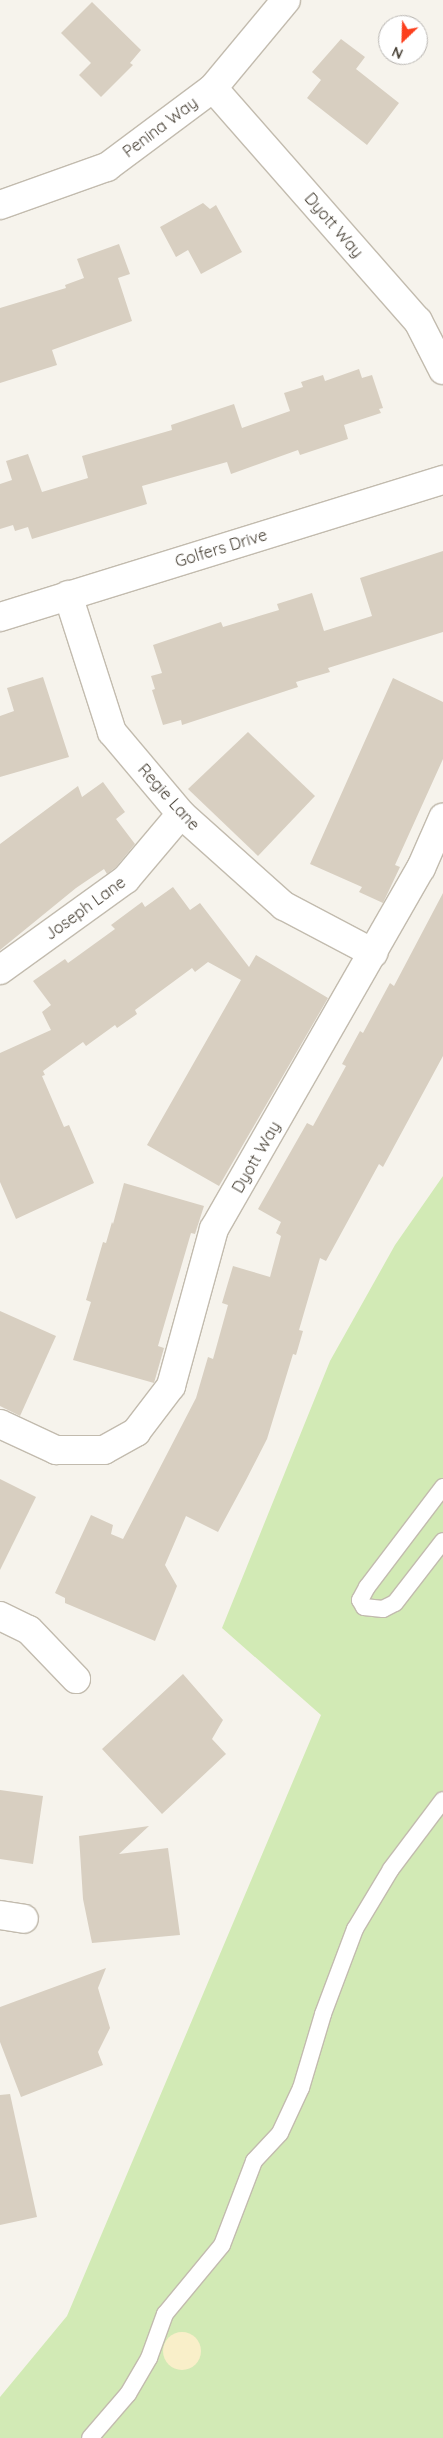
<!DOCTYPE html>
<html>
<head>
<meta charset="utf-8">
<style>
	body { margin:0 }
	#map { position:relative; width:443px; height:2438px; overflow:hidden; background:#f6f3ec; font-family:Quicksand,sans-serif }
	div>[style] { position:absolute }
	.green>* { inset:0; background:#d2eab5 }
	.sand>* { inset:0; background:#f9efc9 }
	.round { border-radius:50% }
	.building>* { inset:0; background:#d8cfc1 }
	.roads { filter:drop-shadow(1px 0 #c2bbae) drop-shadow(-1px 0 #c2bbae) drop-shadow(0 1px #c2bbae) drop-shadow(0 -1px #c2bbae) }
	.service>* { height:16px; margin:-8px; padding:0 8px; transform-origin:8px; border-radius:8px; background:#fff }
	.minor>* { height:28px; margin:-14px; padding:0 14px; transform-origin:14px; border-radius:14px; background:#fff }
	span { translate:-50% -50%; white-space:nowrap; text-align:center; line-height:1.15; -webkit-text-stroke:5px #fff; paint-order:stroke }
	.street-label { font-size:16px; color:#4b4439 }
	.north { position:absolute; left:378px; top:15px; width:50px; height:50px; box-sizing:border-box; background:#fff; border:1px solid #b7b4b0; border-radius:50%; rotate:204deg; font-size:14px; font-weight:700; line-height:20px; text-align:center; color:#4b4439 }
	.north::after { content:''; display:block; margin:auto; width:18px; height:22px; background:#fc3f1d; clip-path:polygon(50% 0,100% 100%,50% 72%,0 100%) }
</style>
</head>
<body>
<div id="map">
	<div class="green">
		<div style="clip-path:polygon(443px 1176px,443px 2438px,0 2438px,0 2397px,67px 2316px,321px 1715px,222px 1628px,330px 1361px,395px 1245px)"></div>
	</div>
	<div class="sand">
		<div class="round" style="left:163px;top:2332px;width:38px;height:38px"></div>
	</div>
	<div class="building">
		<div style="clip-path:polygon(92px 2px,141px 50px,130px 63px,133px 65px,101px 97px,79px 75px,91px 63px,61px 33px)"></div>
		<div style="clip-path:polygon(341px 39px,365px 57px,356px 69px,399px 103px,367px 145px,307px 98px,321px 80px,312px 72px)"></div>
		<div style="clip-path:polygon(203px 203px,210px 209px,216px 205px,242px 252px,201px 274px,188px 250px,176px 257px,160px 227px)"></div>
		<div style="clip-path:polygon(119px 244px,130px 274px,118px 278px,132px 321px,52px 350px,57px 365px,0 383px,0 308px,66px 288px,65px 285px,84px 278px,77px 259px)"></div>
		<div style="clip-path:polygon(359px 369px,362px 378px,372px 375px,383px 408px,379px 409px,381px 413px,344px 425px,348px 439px,300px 455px,298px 450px,231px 474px,227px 462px,142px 486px,147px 504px,32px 539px,28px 527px,15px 531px,13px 525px,0 529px,0 484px,12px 480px,6px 461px,28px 454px,42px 492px,88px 478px,82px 456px,172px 430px,171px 425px,234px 404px,242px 428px,290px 411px,284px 393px,303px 387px,301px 382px,323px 375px,325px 381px)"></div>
		<div style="clip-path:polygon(443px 551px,443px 632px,328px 668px,330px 672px,296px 682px,298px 687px,182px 725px,181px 720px,163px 725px,152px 690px,155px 689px,151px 676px,162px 673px,153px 645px,221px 622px,223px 627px,279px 610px,277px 604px,312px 593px,324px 631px,372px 616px,360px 578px)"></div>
		<div style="clip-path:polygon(43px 677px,69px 757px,0 777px,0 716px,14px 711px,7px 688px)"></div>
		<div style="clip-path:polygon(393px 678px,443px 702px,443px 759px,395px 865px,400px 867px,383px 903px,359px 892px,362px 887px,310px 864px)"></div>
		<div style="clip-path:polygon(248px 732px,315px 796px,258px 856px,188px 789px)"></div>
		<div style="clip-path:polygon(103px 782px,125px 812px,116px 819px,135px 844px,116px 867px,107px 874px,104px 869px,76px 888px,0 950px,0 844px,78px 786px,82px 797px)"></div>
		<div style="clip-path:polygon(173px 887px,190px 910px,200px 903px,249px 967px,256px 955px,328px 998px,219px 1186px,147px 1145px,241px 980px,208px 962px,195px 972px,192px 968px,135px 1010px,137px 1014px,117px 1028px,115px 1025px,86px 1046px,83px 1042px,43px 1071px,45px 1075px,42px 1076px,64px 1127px,69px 1125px,94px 1183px,16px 1219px,0 1182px,0 1053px,51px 1030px,42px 1012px,51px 1005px,33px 981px,65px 959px,68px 963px,115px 929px,111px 925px,142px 902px,145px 907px)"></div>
		<div style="clip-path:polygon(443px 893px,443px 1056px,383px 1167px,379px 1164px,326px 1261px,320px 1258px,299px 1330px,303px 1331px,296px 1355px,293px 1354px,267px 1439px,246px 1480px,218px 1532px,186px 1516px,165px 1565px,177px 1586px,155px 1641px,65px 1603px,65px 1598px,55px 1593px,91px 1515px,113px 1525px,111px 1534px,123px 1539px,196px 1398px,208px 1357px,213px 1359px,228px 1305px,222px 1303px,233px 1266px,270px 1277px,281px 1236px,276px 1233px,281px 1222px,258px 1209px,307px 1123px,313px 1126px,346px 1066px,342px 1064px,360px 1031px,363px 1033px,390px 983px,394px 986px)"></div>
		<div style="clip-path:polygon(124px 1183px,204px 1206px,195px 1234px,191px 1233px,158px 1346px,164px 1348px,154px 1383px,73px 1360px,91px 1302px,86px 1300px,103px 1242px,106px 1243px,112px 1222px,113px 1224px)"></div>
		<div style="clip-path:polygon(0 1311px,56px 1336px,20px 1416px,0 1406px)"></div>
		<div style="clip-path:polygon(0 1479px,36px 1497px,0 1570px)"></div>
		<div style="clip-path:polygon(183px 1674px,223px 1720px,212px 1739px,226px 1754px,162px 1814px,102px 1749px)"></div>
		<div style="clip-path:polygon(0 1790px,43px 1796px,33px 1864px,0 1859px)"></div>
		<div style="clip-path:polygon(149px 1826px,119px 1854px,168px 1848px,180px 1935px,92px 1943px,83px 1899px,79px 1836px)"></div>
		<div style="clip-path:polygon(106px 1968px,98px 1988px,110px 2028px,98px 2052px,103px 2065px,21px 2097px,0 2042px,0 2007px)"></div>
		<div style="clip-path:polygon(10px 2094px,37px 2217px,0 2225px,0 2095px)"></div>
	</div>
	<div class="roads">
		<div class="service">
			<div style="left:443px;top:1487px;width:126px;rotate:127.2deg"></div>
			<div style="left:367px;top:1587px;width:15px;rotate:118deg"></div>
			<div style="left:360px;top:1600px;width:8px;rotate:60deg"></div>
			<div style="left:364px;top:1607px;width:19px;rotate:6deg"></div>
			<div style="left:383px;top:1609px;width:13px;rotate:-27deg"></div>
			<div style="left:395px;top:1603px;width:78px;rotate:-52.3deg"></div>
			<div style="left:90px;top:2438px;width:58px;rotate:-49.2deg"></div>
			<div style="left:128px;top:2394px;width:42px;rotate:-59.7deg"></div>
			<div style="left:149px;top:2358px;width:47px;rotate:-70deg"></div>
			<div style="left:165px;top:2314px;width:89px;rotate:-50.4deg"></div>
			<div style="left:222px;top:2245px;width:90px;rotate:-69.1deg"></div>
			<div style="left:254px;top:2161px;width:38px;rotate:-47deg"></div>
			<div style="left:280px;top:2133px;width:50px;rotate:-65deg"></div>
			<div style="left:301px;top:2088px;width:77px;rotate:-73.4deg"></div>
			<div style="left:323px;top:2014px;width:91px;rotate:-69.4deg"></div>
			<div style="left:355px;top:1929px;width:70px;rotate:-59deg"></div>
			<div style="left:391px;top:1869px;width:86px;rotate:-53deg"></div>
		</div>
		<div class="minor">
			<div style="left:213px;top:88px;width:310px;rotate:48.7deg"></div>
			<div style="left:418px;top:321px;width:55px;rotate:63deg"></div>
			<div style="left:0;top:205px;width:114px;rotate:-19.6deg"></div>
			<div style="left:107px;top:167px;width:132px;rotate:-36.7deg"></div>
			<div style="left:213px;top:88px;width:114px;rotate:-50.3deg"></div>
			<div style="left:68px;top:595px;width:144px;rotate:72.2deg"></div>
			<div style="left:112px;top:732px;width:107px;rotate:49.9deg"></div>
			<div style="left:181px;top:814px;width:138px;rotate:41.8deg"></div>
			<div style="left:284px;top:906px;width:101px;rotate:27.8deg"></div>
			<div style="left:0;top:617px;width:464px;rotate:-17.2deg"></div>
			<div style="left:0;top:970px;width:155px;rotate:-35.8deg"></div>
			<div style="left:126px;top:879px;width:85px;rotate:-49.8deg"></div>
			<div style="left:0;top:1424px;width:62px;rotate:24.9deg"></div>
			<div style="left:56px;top:1450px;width:48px"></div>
			<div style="left:104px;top:1450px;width:37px;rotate:-29deg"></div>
			<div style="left:136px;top:1432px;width:58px;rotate:-52.7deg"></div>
			<div style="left:171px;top:1386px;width:163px;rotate:-74.7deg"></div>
			<div style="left:214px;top:1229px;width:416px;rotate:-60.2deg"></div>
			<div style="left:421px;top:868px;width:55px;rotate:-66.3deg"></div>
			<div style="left:0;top:1616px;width:32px;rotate:26deg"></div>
			<div style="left:29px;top:1630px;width:68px;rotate:46.2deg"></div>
			<div style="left:0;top:1915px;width:24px;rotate:9deg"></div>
		</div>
	</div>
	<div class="street-label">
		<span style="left:160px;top:127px;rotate:-37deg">Penina Way</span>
		<span style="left:334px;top:225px;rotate:49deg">Dyott Way</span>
		<span style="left:221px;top:548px;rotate:-17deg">Golfers Drive</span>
		<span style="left:169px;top:797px;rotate:48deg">Regie Lane</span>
		<span style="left:85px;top:908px;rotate:-36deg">Joseph Lane</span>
		<span style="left:256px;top:1157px;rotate:-60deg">Dyott Way</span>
	</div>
	<div class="north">N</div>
</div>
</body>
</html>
